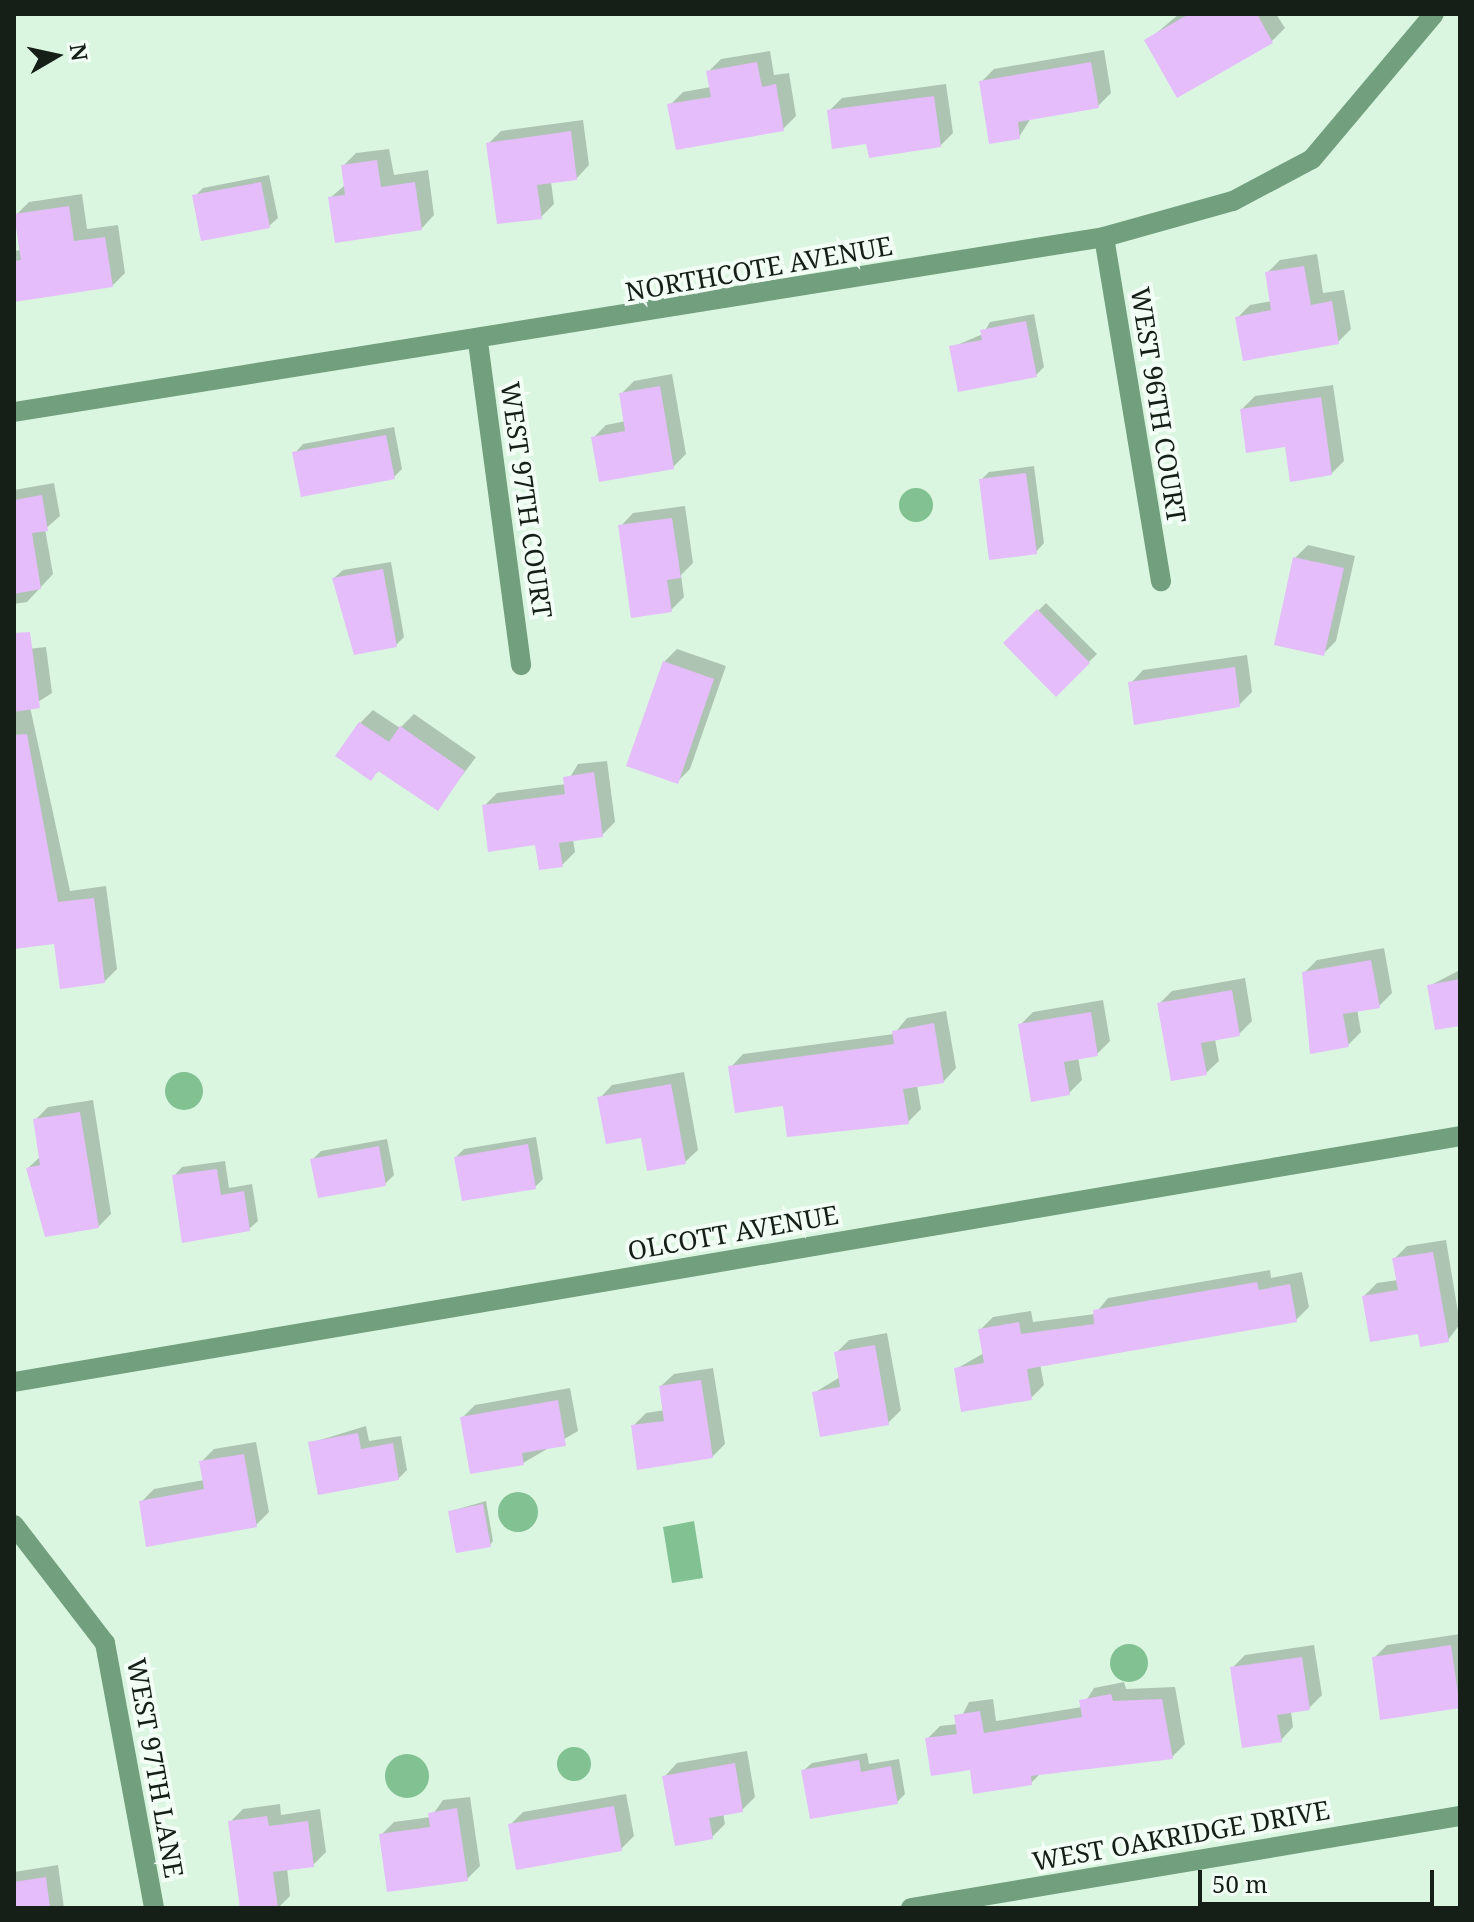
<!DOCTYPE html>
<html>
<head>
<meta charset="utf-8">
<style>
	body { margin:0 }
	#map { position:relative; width:1474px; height:1922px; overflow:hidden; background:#daf6e0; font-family:"Noto Serif",serif }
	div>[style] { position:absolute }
	.water>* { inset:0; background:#81c192 }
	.round { border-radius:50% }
	.shadow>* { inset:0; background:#0003 }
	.building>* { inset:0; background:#e4bdfa }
	.minor>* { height:20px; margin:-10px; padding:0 10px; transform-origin:10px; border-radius:10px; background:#729f7d }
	span { translate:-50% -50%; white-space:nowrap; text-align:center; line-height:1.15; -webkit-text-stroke:8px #f3fff6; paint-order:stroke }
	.street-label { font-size:26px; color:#151f17 }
	.frame { position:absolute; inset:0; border:16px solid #151f17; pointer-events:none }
	.north { position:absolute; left:16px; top:16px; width:80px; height:80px; -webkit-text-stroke:6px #f3fff6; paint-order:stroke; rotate:81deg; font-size:22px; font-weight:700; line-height:32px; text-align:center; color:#151f17 }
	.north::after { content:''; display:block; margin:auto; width:28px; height:36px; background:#151f17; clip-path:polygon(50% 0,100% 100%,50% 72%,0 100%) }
	.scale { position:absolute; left:1198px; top:1870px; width:236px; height:36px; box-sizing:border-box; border:4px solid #151f17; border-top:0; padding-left:10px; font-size:24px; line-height:28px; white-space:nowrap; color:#151f17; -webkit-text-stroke:6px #f3fff6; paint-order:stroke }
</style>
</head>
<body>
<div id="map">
	<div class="water">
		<div class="round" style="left:899px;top:488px;width:34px;height:34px"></div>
		<div class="round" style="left:165px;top:1072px;width:38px;height:38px"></div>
		<div class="round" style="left:498px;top:1492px;width:40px;height:40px"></div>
		<div style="clip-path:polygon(694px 1521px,703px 1578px,672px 1583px,663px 1527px)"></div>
		<div class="round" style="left:1110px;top:1644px;width:38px;height:38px"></div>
		<div class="round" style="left:557px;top:1747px;width:34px;height:34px"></div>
		<div class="round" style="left:385px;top:1754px;width:44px;height:44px"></div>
	</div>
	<div class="shadow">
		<div style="clip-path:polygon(1179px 14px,1276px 14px,1285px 28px,1272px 41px,1147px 41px)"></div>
		<div style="clip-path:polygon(1104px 50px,1111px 93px,1098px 106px,1031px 118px,1019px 137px,981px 82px,994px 69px)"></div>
		<div style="clip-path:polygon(770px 51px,774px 75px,789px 73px,796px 116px,783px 129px,670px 105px,683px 92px,711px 87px,708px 72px,721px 59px)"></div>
		<div style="clip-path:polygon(946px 84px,953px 133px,940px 146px,868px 142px,829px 111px,842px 98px)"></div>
		<div style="clip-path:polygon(583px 120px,589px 165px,577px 178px,551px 182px,554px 204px,541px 217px,488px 144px,501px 131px)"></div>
		<div style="clip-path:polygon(389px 149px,394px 175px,428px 170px,434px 215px,422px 228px,330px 198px,345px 185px,343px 166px,356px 153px)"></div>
		<div style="clip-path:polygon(269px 175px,278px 218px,269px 226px,195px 196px,203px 188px)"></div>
		<div style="clip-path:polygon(82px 194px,87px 229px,118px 225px,125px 273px,112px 286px,14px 300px,14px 251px,21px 250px,16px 215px,29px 202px)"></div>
		<div style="clip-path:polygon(1317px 254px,1323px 293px,1344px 290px,1351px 329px,1338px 342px,1237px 318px,1250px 305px,1272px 301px,1267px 273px,1280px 260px)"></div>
		<div style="clip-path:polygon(1034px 314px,1044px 367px,1036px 375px,952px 347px,983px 334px,990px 322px)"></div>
		<div style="clip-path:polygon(672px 374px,686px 454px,673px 467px,593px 438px,606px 425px,626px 421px,621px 394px,634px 381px)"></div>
		<div style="clip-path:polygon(1333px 385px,1344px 461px,1331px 474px,1242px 409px,1255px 396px)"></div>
		<div style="clip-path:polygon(394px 427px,402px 469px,394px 477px,295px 453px,303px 444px)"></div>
		<div style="clip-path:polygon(1034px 466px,1044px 543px,1036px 552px,981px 480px,989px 472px)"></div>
		<div style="clip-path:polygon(54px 483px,60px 516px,45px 529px,53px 574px,27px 602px,14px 604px,14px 490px)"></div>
		<div style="clip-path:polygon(685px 506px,693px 563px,681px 575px,684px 597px,671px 610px,621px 526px,633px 513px)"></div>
		<div style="clip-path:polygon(1308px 545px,1355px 556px,1336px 641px,1323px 654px,1295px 558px)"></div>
		<div style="clip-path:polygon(391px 562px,404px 637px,396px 645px,334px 578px,343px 570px)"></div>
		<div style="clip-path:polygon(1046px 603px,1097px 654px,1056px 694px,1006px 643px)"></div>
		<div style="clip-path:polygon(14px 619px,19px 650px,46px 647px,52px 693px,30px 707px,70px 891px,106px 886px,117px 969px,104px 982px,56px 941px,14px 941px)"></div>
		<div style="clip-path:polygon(677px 649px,726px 666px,690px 769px,677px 782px,664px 662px)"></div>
		<div style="clip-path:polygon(1247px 655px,1252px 692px,1239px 705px,1131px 683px,1143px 670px)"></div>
		<div style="clip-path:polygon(373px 710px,400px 728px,414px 714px,476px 757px,437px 809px,380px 770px,371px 778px,360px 723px)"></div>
		<div style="clip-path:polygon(607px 761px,615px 822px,602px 835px,573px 839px,575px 852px,562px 865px,484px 806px,497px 793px,566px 784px,578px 764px)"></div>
		<div style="clip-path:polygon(1384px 948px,1392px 993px,1379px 1006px,1357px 1009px,1361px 1032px,1348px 1045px,1304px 973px,1317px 960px)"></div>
		<div style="clip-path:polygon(1460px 970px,1460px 1024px,1429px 986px)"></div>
		<div style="clip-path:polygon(1245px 978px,1252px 1021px,1239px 1034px,1215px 1039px,1219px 1061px,1206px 1073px,1159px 1004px,1172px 991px)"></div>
		<div style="clip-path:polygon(1103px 1000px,1110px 1041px,1097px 1054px,1078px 1057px,1082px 1080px,1069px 1093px,1020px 1025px,1033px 1012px)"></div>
		<div style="clip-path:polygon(946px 1011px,956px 1068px,944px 1081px,917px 1085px,921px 1109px,908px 1122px,784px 1104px,731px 1067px,743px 1054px,894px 1034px,907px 1018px)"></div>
		<div style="clip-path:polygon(684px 1072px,698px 1150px,685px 1162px,600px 1098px,612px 1085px)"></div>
		<div style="clip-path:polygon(93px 1100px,111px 1214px,98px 1227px,28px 1168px,41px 1156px,35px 1120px,48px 1107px)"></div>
		<div style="clip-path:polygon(536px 1137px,543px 1179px,535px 1187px,456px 1157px,464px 1149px)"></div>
		<div style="clip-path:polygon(387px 1139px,394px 1175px,385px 1184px,313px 1159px,321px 1151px)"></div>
		<div style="clip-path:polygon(225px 1161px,229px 1188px,252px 1184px,258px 1221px,249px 1229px,174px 1176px,182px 1167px)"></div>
		<div style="clip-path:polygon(1446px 1240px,1460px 1324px,1448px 1340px,1364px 1296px,1377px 1283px,1398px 1280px,1394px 1259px,1407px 1246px)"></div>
		<div style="clip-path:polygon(1270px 1270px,1271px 1278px,1302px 1272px,1309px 1307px,1296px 1320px,1040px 1364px,1044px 1385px,1031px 1398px,956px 1369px,984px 1353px,980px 1330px,993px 1317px,1031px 1311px,1033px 1322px,1095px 1314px,1108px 1298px)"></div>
		<div style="clip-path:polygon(887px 1333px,901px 1410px,888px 1423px,814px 1393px,840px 1377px,836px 1353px,849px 1340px)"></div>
		<div style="clip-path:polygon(713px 1368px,725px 1444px,712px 1457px,633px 1426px,646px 1413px,665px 1410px,661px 1386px,674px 1374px)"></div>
		<div style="clip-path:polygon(570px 1388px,578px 1431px,523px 1463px,462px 1418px,475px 1405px)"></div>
		<div style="clip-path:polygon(366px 1426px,369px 1441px,401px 1436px,407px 1470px,398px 1479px,310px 1443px)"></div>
		<div style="clip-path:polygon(256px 1442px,269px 1512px,256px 1525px,141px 1502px,154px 1489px,204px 1480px,201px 1462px,214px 1449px)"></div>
		<div style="clip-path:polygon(486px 1501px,493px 1541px,490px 1545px,451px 1511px)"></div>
		<div style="clip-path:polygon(1460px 1634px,1459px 1706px,1374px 1658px,1387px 1645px)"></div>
		<div style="clip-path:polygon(1314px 1645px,1322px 1695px,1309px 1708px,1291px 1711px,1293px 1727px,1281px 1740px,1232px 1668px,1245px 1655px)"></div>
		<div style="clip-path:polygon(1124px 1682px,1126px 1689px,1175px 1687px,1185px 1744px,1172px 1757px,1042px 1772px,1031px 1783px,971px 1768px,927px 1739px,940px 1726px,958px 1724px,969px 1702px,993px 1699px,996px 1721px,1082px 1707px,1094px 1688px)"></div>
		<div style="clip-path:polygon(747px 1751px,755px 1797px,742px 1810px,723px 1813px,725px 1824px,712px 1837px,665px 1776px,677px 1763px)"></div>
		<div style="clip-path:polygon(867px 1753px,869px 1764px,899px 1759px,905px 1794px,897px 1802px,803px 1771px,812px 1763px)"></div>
		<div style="clip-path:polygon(626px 1794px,634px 1836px,621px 1849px,510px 1825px,523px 1812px)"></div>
		<div style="clip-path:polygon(470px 1797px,480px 1866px,467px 1879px,381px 1835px,394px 1822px,431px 1817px,443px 1800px)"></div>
		<div style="clip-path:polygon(280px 1804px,281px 1815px,320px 1809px,326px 1852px,313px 1865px,287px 1868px,290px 1896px,278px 1908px,242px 1908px,230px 1822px,243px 1809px)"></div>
		<div style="clip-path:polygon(58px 1865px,64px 1908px,14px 1908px,14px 1872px)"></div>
	</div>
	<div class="building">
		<div style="clip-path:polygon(1189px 14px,1257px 14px,1273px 43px,1177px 98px,1144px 40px)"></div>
		<div style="clip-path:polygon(757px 62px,762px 87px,776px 84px,784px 131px,676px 150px,667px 104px,711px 97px,706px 71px)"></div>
		<div style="clip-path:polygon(1091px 62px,1099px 108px,1018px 122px,1020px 139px,989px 144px,979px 81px)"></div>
		<div style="clip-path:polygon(934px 96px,941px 147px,869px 158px,866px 144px,832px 149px,827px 110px)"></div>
		<div style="clip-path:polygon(571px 131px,577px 180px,537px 185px,542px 219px,497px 224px,486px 143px)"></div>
		<div style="clip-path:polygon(377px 160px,381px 187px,415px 182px,422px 230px,335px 243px,328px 197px,345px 195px,341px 165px)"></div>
		<div style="clip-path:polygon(261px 182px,270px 228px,201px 241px,192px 195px)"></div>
		<div style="clip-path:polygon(69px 206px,74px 241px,105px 237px,113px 287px,14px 302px,14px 261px,21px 260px,14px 214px)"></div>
		<div style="clip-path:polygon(1304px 266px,1311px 305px,1332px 301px,1339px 344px,1243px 361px,1235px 317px,1271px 310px,1265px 272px)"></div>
		<div style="clip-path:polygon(1026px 321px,1037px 377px,958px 392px,949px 346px,982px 340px,980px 330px)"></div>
		<div style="clip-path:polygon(660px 386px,674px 469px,599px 482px,591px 437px,625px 431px,619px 393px)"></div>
		<div style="clip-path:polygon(1321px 397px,1332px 475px,1290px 482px,1285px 447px,1246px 453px,1240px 409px)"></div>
		<div style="clip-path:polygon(386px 435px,395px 479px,301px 497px,292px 452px)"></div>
		<div style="clip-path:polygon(1026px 473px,1037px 554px,989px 560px,979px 479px)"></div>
		<div style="clip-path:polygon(42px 495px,48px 531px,32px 533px,41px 589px,14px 594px,14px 500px)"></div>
		<div style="clip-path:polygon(672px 518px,681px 578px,667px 580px,672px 612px,631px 618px,618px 525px)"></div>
		<div style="clip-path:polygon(1293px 557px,1344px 568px,1324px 656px,1274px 645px)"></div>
		<div style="clip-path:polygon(383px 569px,397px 647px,354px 655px,332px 578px)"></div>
		<div style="clip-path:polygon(1037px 609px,1090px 663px,1056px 697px,1003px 643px)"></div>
		<div style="clip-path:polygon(30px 632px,40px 708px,14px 712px,14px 633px)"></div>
		<div style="clip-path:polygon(663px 661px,714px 679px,678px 784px,626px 766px)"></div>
		<div style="clip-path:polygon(1235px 667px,1240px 707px,1134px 725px,1128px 682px)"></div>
		<div style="clip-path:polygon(359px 722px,389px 742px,400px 726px,465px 771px,438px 811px,378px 771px,371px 781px,335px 756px)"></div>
		<div style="clip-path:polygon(27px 734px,58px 902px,94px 898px,105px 983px,60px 989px,54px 944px,14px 949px,14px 735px)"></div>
		<div style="clip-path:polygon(594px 772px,603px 837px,559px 843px,563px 867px,539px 870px,535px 845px,488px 852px,482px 805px,565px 794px,563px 777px)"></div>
		<div style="clip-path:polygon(1371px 960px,1380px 1008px,1343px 1014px,1349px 1047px,1310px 1054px,1302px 972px)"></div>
		<div style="clip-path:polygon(1460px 979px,1460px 1026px,1435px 1030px,1427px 985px)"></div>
		<div style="clip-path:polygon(1232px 990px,1240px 1036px,1201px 1043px,1207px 1075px,1171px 1081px,1157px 1003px)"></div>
		<div style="clip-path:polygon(1091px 1012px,1098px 1056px,1064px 1062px,1070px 1095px,1031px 1102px,1018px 1024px)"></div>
		<div style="clip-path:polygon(934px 1023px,944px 1083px,903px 1089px,909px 1124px,787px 1137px,783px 1106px,735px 1113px,728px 1066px,894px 1044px,892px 1031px)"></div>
		<div style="clip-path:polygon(671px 1084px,686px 1164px,647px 1171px,641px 1138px,606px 1144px,597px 1097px)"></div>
		<div style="clip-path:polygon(80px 1112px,99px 1228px,45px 1237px,26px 1168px,40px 1165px,33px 1119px)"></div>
		<div style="clip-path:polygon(528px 1144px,536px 1189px,462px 1201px,454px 1157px)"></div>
		<div style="clip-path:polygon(379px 1146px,386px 1186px,318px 1198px,310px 1159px)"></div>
		<div style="clip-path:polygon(217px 1169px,221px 1195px,244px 1191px,250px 1231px,182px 1243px,172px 1175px)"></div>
		<div style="clip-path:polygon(1433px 1252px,1449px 1342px,1420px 1347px,1418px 1334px,1370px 1342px,1362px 1296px,1398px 1290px,1392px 1258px)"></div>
		<div style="clip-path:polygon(1257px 1282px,1259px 1290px,1290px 1284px,1297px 1322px,1027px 1369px,1032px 1400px,961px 1412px,954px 1368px,984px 1363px,978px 1329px,1019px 1322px,1021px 1334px,1094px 1324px,1093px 1310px)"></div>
		<div style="clip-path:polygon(875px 1345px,889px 1425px,820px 1437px,812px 1392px,840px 1387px,834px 1352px)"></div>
		<div style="clip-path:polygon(701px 1380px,713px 1458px,637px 1470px,631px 1425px,664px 1421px,659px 1386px)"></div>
		<div style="clip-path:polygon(558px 1400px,566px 1446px,522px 1453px,524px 1465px,470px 1474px,460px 1417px)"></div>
		<div style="clip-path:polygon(358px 1433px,361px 1449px,393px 1443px,399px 1480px,318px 1495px,308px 1442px)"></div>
		<div style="clip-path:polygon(244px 1454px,257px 1527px,146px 1547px,139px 1501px,204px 1489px,199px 1461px)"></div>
		<div style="clip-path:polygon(483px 1504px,491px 1547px,456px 1553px,448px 1511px)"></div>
		<div style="clip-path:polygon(1451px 1645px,1460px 1708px,1380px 1720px,1372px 1657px)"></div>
		<div style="clip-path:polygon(1302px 1657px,1310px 1710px,1277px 1715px,1282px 1742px,1242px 1748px,1230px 1667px)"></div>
		<div style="clip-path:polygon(1111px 1694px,1113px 1701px,1162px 1699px,1173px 1759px,1031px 1776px,1032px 1785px,973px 1794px,970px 1770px,931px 1776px,925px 1738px,957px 1734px,954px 1715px,980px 1711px,984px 1733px,1082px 1717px,1079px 1700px)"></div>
		<div style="clip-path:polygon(859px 1760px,861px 1772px,891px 1766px,898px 1804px,810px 1819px,801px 1770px)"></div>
		<div style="clip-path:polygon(735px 1763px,743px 1812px,709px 1818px,713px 1839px,675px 1846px,662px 1776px)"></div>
		<div style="clip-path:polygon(614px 1806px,622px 1851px,516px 1870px,508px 1824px)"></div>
		<div style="clip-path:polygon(457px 1808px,468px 1881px,387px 1892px,379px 1834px,430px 1827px,428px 1813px)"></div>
		<div style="clip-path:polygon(267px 1816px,269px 1826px,308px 1821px,314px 1867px,273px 1872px,278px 1908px,240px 1908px,228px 1821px)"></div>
		<div style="clip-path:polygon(46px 1877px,50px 1908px,14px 1908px,14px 1882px)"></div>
	</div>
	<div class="minor">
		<div style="left:1104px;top:237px;width:349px;rotate:80.6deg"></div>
		<div style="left:478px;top:342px;width:326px;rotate:82.4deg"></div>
		<div style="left:14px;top:412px;width:1104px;rotate:-9.12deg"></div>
		<div style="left:1104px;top:237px;width:134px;rotate:-15.6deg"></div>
		<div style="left:1233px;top:201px;width:89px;rotate:-28deg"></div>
		<div style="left:1312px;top:159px;width:189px;rotate:-49.9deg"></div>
		<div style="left:14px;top:1382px;width:1467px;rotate:-9.65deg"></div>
		<div style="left:14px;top:1525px;width:149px;rotate:52.4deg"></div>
		<div style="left:105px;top:1643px;width:269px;rotate:79.5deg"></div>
		<div style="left:911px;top:1908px;width:557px;rotate:-9.51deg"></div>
	</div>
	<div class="street-label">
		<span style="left:759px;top:269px;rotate:-10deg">NORTHCOTE AVENUE</span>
		<span style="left:1158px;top:405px;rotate:81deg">WEST 96TH COURT</span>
		<span style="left:526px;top:500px;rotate:82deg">WEST 97TH COURT</span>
		<span style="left:733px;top:1233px;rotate:-10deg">OLCOTT AVENUE</span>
		<span style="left:155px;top:1768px;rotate:80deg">WEST 97TH LANE</span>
		<span style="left:1181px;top:1836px;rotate:-10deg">WEST OAKRIDGE DRIVE</span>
	</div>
	<div class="frame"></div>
	<div class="north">N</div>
	<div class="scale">50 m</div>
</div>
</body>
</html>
